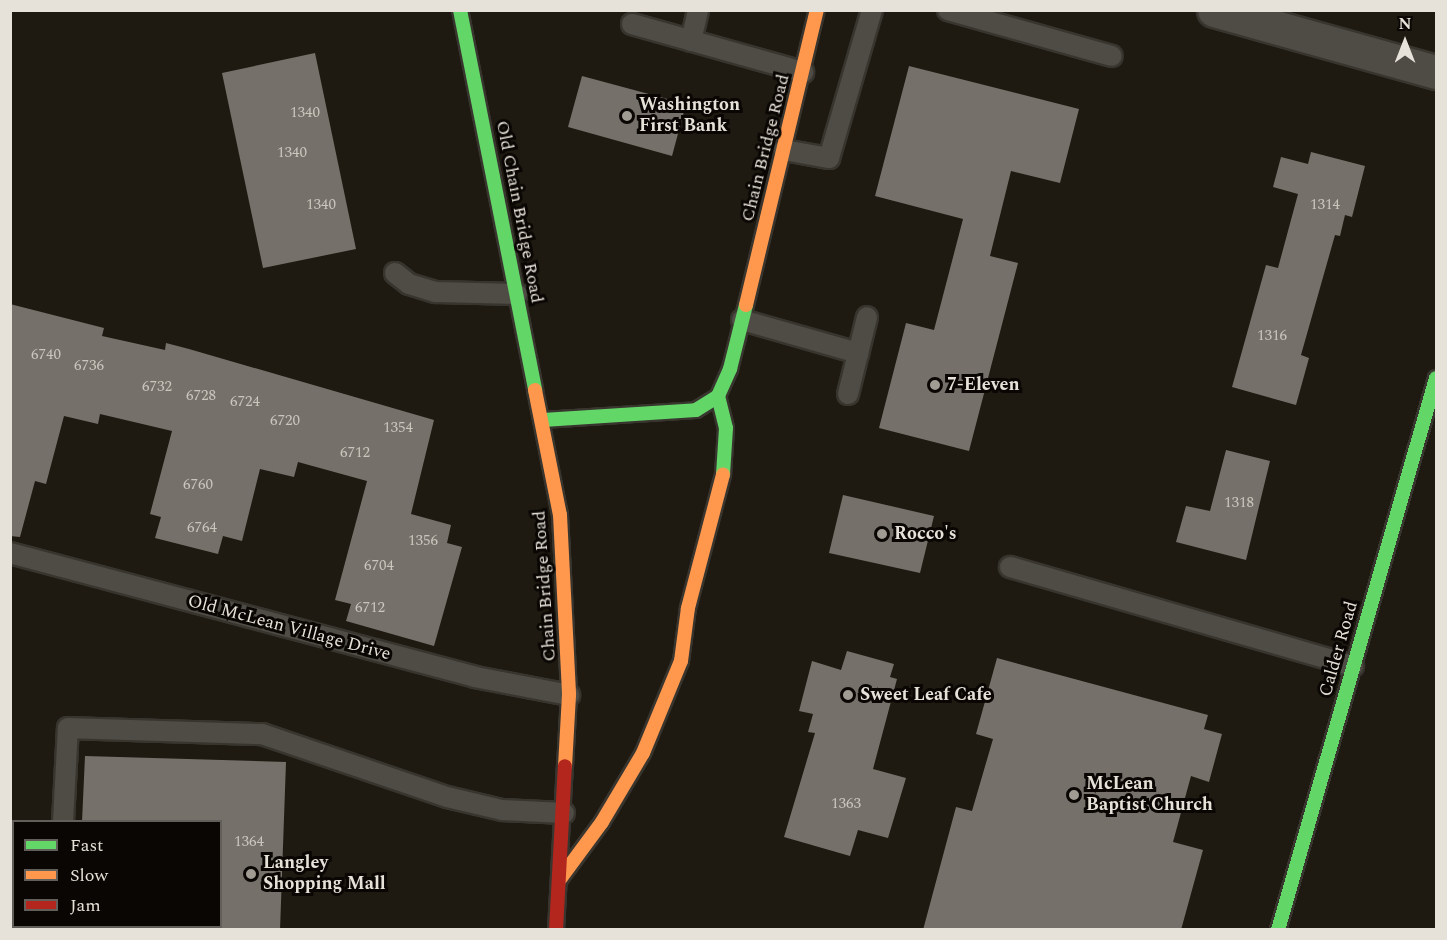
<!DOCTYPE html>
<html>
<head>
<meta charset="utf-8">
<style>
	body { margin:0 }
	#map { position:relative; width:1447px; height:940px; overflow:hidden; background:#1e1a11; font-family:Spectral,serif }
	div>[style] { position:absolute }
	.building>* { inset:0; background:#75716a }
	.roads { filter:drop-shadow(2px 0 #38352f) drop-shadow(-2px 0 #38352f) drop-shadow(0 2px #38352f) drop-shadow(0 -2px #38352f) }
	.lane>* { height:20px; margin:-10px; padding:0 10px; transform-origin:10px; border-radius:10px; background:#4f4c45 }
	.street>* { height:33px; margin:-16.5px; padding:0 16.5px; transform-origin:16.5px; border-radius:16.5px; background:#4f4c45 }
	.fast>* { height:14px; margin:-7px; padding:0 7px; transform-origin:7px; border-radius:7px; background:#63d668 }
	.slow>* { height:14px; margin:-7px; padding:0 7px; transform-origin:7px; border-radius:7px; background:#ff974d }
	.jam>* { height:14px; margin:-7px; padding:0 7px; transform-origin:7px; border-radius:7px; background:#b3261e }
	.dots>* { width:16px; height:16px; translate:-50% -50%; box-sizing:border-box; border:3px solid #090603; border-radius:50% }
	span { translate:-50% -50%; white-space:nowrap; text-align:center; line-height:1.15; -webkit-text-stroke:6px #090603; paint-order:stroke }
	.number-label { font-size:15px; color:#cac6bd }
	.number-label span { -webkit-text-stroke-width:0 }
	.poi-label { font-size:18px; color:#e7e2d9; font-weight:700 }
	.left { translate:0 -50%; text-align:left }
	.street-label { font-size:18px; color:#e7e2d9 }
	.frame { position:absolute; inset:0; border:12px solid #e7e2d9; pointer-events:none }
	.legend { position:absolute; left:12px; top:820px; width:210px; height:108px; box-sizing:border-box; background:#090603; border:2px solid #625e59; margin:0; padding:8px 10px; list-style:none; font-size:18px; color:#e7e2d9 }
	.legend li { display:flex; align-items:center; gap:12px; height:30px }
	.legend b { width:30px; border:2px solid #625e59 }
	.north { position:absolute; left:1375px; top:12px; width:60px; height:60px; -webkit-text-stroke:4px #090603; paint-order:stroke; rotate:0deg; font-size:16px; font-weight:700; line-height:24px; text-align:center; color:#e7e2d9 }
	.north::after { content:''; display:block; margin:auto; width:21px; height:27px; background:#e7e2d9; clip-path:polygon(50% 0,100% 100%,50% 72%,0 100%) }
</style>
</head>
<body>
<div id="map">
	<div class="building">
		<div style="clip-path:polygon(315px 53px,356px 249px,263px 268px,222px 73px)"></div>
		<div style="clip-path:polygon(909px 66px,1079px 109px,1060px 183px,1011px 171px,990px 256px,1018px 263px,969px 451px,879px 428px,906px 323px,934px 330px,963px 219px,875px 196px)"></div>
		<div style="clip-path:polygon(582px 76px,686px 104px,672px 156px,568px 127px)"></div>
		<div style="clip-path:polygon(1311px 152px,1365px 166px,1352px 217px,1345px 215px,1340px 236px,1335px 235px,1301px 355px,1309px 358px,1296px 405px,1232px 387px,1266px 265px,1278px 268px,1298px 194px,1273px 187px,1281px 157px,1308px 164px)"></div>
		<div style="clip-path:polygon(10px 304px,104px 328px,102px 336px,165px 350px,166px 343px,189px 349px,434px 420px,411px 514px,451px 525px,447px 543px,462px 547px,434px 646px,346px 621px,351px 604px,335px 600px,367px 481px,298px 462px,294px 477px,260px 469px,242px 541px,223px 536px,218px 554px,155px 538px,161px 517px,150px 514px,172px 431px,100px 414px,98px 424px,64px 416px,46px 484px,35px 481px,20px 537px,10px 536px)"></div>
		<div style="clip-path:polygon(1226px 450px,1270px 461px,1246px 560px,1176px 542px,1186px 506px,1210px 511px)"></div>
		<div style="clip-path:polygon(843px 495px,934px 516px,920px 573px,829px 553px)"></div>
		<div style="clip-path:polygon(847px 651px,894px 664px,890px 677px,897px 679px,873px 769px,906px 778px,888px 838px,858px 830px,850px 856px,784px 837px,815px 733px,808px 732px,813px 714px,799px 711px,812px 661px,841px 670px)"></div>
		<div style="clip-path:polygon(997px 658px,1208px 715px,1204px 729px,1222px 734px,1209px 782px,1191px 776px,1173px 842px,1203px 850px,1181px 930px,923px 930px,956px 807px,972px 811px,993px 739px,976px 734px)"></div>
		<div style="clip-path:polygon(85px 756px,286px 762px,280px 930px,220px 930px,220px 822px,82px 822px)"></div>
	</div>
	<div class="roads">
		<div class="lane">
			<div style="left:948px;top:10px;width:170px;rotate:15.7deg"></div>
			<div style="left:632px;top:24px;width:178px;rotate:15.7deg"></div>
			<div style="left:691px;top:41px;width:32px;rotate:-77deg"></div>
			<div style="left:784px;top:150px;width:46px;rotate:10.1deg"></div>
			<div style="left:829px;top:158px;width:154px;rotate:-73.8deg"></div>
			<div style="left:395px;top:273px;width:18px;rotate:38deg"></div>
			<div style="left:409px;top:284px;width:28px;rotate:17deg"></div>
			<div style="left:436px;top:292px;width:81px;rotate:1.4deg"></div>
			<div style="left:742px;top:320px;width:121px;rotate:15.9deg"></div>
			<div style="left:848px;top:394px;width:79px;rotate:-76.1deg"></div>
			<div style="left:10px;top:553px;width:481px;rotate:14.9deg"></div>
			<div style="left:475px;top:677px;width:96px;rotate:10.8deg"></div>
			<div style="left:1010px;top:567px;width:357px;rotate:16.1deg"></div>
			<div style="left:63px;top:822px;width:94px;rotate:-87deg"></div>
			<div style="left:68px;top:728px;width:194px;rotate:1.8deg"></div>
			<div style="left:262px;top:734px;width:195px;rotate:18.8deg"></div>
			<div style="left:447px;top:797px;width:57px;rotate:13.3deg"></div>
			<div style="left:502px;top:810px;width:62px;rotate:2.8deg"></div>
			<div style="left:58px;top:930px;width:4px;rotate:-90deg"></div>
		</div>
		<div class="street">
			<div style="left:1214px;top:10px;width:230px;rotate:15.6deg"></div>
		</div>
		<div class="fast">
			<div style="left:460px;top:10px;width:387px;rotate:78.8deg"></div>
			<div style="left:718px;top:396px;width:33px;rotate:76deg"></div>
			<div style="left:726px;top:428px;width:47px;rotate:93.7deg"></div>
			<div style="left:543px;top:420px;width:153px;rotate:-3.7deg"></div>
			<div style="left:696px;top:410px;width:26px;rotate:-32deg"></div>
			<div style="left:718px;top:396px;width:30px;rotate:-66deg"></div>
			<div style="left:730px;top:369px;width:66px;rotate:-76deg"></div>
			<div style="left:1278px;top:930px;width:574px;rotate:-74.03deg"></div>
		</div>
		<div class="slow">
			<div style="left:746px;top:305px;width:303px;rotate:-76.5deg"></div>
			<div style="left:535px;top:390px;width:127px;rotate:78.7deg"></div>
			<div style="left:560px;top:515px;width:180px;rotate:87.1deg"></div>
			<div style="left:569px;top:695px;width:71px;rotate:93.2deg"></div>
			<div style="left:560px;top:879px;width:71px;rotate:-53.6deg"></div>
			<div style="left:602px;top:822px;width:80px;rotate:-59.3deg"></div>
			<div style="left:643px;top:753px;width:100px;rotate:-67.6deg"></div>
			<div style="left:681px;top:661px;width:53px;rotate:-82.5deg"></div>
			<div style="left:688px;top:608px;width:138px;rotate:-75.3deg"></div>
		</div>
		<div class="jam">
			<div style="left:556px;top:930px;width:164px;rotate:-86.9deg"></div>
		</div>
	</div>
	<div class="dots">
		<div style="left:627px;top:116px;background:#a19c93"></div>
		<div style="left:935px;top:385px;background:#a19c93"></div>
		<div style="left:882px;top:534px;background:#a19c93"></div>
		<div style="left:848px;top:695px;background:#a19c93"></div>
		<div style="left:1074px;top:795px;background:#a19c93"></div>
		<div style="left:251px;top:874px;background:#a19c93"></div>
	</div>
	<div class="number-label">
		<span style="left:305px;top:113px">1340</span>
		<span style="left:292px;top:153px">1340</span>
		<span style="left:321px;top:205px">1340</span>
		<span style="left:1325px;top:205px">1314</span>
		<span style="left:1272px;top:336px">1316</span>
		<span style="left:46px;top:355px">6740</span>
		<span style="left:89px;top:366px">6736</span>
		<span style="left:157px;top:387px">6732</span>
		<span style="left:201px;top:396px">6728</span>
		<span style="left:245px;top:402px">6724</span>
		<span style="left:285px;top:421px">6720</span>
		<span style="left:398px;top:428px">1354</span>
		<span style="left:355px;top:453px">6712</span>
		<span style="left:198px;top:485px">6760</span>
		<span style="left:1239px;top:503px">1318</span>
		<span style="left:202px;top:528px">6764</span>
		<span style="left:423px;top:541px">1356</span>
		<span style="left:379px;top:566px">6704</span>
		<span style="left:370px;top:608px">6712</span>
		<span style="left:846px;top:804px">1363</span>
		<span style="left:249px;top:842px">1364</span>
	</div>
	<div class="poi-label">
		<span class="left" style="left:639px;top:116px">Washington<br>First Bank</span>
		<span class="left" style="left:947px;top:385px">7-Eleven</span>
		<span class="left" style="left:894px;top:534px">Rocco's</span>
		<span class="left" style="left:860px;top:695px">Sweet Leaf Cafe</span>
		<span class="left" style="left:1086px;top:795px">McLean<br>Baptist Church</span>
		<span class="left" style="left:263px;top:874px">Langley<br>Shopping Mall</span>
	</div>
	<div class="street-label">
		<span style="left:766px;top:148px;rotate:-76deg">Chain Bridge Road</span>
		<span style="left:519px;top:212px;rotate:79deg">Old Chain Bridge Road</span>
		<span style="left:545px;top:586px;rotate:-94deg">Chain Bridge Road</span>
		<span style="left:289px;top:628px;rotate:15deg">Old McLean Village Drive</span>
		<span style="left:1339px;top:649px;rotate:-74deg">Calder Road</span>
	</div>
	<div class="frame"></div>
	<ul class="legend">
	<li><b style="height:8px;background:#63d668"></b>Fast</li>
	<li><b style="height:8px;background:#ff974d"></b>Slow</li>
	<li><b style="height:8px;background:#b3261e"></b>Jam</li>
	</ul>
	<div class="north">N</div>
</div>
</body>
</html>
